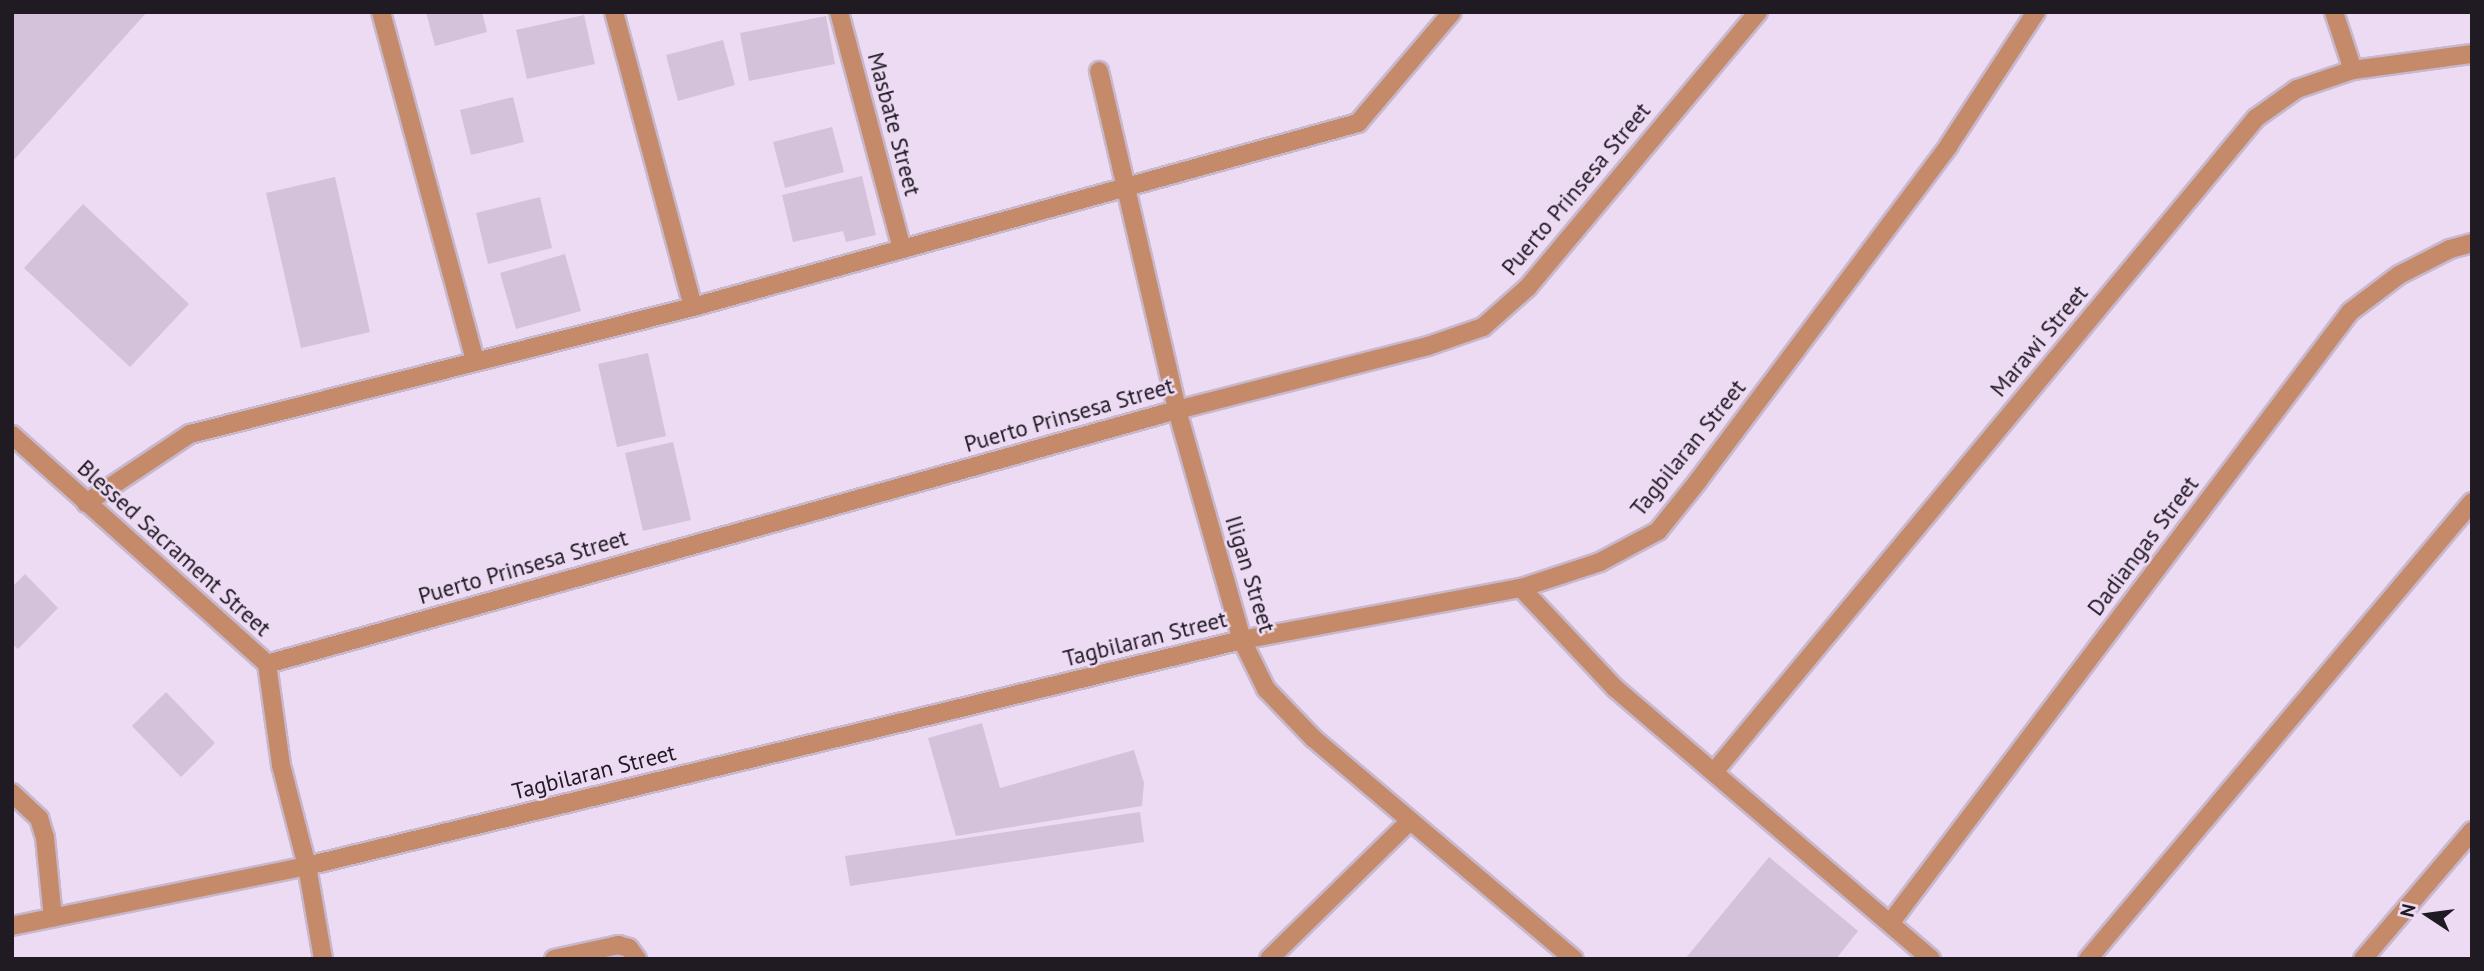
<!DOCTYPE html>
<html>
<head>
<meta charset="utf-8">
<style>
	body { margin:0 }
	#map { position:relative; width:2484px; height:971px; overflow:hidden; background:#eddbf4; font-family:"PT Sans",sans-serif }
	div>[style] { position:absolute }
	.building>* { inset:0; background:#d3c2da }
	.roads { filter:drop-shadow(2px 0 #c8b8ce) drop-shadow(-2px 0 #c8b8ce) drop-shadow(0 2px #c8b8ce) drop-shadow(0 -2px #c8b8ce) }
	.minor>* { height:18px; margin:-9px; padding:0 9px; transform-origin:9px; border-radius:9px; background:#c48a69 }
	span { translate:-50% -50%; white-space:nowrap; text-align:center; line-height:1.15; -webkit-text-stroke:5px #eddbf4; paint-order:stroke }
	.street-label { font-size:23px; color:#201a23 }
	.frame { position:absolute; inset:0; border:14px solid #201a23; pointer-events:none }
	.north { position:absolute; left:2393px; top:880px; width:70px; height:70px; -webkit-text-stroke:5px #eddbf4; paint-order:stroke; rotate:283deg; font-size:19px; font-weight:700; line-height:28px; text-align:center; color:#201a23 }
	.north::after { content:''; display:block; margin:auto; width:24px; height:32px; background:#201a23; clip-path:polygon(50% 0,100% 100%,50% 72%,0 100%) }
</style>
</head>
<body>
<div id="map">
	<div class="building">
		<div style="clip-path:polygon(12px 12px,147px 12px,12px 162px)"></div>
		<div style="clip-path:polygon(426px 12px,482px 12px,487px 32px,435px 46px)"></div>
		<div style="clip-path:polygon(584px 15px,595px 64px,527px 79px,516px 30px)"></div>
		<div style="clip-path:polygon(826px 16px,835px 64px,749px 81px,740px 33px)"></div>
		<div style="clip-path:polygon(723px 40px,735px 85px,678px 101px,666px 55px)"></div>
		<div style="clip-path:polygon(513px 97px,524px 142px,471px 155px,460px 110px)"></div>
		<div style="clip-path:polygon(832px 127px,844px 172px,785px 188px,773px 142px)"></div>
		<div style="clip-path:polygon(862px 176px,876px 235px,846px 242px,843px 231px,793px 242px,782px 195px)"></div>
		<div style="clip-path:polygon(335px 177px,370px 332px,301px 348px,266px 193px)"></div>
		<div style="clip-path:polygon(540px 197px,552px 248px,488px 264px,476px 213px)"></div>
		<div style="clip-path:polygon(83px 204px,189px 304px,130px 367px,24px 268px)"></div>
		<div style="clip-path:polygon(565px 254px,581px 311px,516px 329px,500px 273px)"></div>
		<div style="clip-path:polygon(648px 353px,666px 436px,617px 447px,598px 364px)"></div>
		<div style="clip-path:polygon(673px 442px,691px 520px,643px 531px,625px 453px)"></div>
		<div style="clip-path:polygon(25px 574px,58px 608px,18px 649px,12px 644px,12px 587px)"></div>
		<div style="clip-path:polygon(166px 692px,215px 743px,181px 777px,132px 726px)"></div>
		<div style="clip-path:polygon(982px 723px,1000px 788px,1134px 750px,1144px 783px,1142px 806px,956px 836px,928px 738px)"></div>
		<div style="clip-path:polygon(1140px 812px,1144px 842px,850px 886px,845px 856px)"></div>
		<div style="clip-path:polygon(1769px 857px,1858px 931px,1836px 959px,1685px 959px)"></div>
	</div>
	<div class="roads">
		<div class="minor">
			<div style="left:381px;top:12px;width:361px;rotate:74.9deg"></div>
			<div style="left:614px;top:12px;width:305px;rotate:75deg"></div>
			<div style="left:839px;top:12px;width:244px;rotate:75.1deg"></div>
			<div style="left:2334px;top:12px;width:61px;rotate:71.9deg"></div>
			<div style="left:1099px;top:71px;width:348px;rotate:77deg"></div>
			<div style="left:1177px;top:410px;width:239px;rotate:74.2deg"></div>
			<div style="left:1242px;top:640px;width:55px;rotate:63.9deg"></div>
			<div style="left:1266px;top:689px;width:68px;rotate:46.2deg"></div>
			<div style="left:1313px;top:738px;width:342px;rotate:40.3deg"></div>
			<div style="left:12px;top:435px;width:343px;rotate:41.9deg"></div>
			<div style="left:267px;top:664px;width:102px;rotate:82.1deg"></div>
			<div style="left:281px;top:765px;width:104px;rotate:75.6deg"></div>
			<div style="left:307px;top:866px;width:94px;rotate:80.2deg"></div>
			<div style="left:86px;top:503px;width:125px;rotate:-33.6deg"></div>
			<div style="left:190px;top:434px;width:519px;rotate:-14.17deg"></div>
			<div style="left:693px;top:307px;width:690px;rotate:-15.47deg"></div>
			<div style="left:1358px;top:123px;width:145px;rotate:-49.7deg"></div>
			<div style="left:1521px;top:588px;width:137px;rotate:46.8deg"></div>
			<div style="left:1615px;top:688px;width:416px;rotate:40.6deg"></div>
			<div style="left:267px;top:664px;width:945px;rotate:-15.6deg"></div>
			<div style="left:1177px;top:410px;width:259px;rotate:-14.3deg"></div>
			<div style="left:1428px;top:346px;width:58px;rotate:-19.1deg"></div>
			<div style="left:1483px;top:327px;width:60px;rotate:-41.6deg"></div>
			<div style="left:1528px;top:287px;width:359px;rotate:-50.1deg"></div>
			<div style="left:1714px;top:772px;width:849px;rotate:-50.35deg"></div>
			<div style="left:2256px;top:118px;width:50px;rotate:-35.3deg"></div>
			<div style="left:2297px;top:89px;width:59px;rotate:-18.7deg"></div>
			<div style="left:2353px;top:70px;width:120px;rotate:-7.7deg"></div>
			<div style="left:12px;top:793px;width:37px;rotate:43deg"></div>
			<div style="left:39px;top:818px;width:21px;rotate:73deg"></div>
			<div style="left:45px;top:838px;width:80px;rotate:84.3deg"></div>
			<div style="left:1891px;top:922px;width:763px;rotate:-53.04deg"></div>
			<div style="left:2350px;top:312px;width:61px;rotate:-37.1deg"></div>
			<div style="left:2399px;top:275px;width:57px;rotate:-27deg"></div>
			<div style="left:2450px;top:249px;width:23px;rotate:-15deg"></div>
			<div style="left:12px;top:926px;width:301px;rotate:-11.5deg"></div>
			<div style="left:307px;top:866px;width:962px;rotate:-13.59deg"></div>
			<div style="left:1242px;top:640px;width:284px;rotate:-10.6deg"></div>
			<div style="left:1521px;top:588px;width:83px;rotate:-18.2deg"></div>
			<div style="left:1600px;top:562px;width:66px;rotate:-28.1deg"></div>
			<div style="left:1658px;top:531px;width:64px;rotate:-51.3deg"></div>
			<div style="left:1698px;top:481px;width:419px;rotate:-53.2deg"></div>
			<div style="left:1949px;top:145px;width:159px;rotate:-56.8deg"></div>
			<div style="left:554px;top:959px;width:66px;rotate:-12.3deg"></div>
			<div style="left:618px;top:945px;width:11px;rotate:15deg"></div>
			<div style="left:629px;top:948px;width:14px;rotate:54deg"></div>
			<div style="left:1269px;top:959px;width:197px;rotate:-44.4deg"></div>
			<div style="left:2088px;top:959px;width:597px;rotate:-49.96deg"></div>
			<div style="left:2363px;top:959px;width:168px;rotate:-49.6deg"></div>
		</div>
	</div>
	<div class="street-label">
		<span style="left:894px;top:124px;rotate:75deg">Masbate Street</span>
		<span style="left:1576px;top:189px;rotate:-50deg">Puerto Prinsesa Street</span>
		<span style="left:2039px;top:341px;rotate:-50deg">Marawi Street</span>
		<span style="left:1069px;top:415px;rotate:-16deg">Puerto Prinsesa Street</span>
		<span style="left:1688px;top:448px;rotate:-51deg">Tagbilaran Street</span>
		<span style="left:2143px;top:546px;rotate:-53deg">Dadiangas Street</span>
		<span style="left:174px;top:548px;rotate:42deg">Blessed Sacrament Street</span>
		<span style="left:523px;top:567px;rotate:-16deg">Puerto Prinsesa Street</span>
		<span style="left:1250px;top:574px;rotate:73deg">Iligan Street</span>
		<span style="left:1145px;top:639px;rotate:-14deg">Tagbilaran Street</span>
		<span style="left:594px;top:772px;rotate:-14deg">Tagbilaran Street</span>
	</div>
	<div class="frame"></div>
	<div class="north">N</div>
</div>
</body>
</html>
